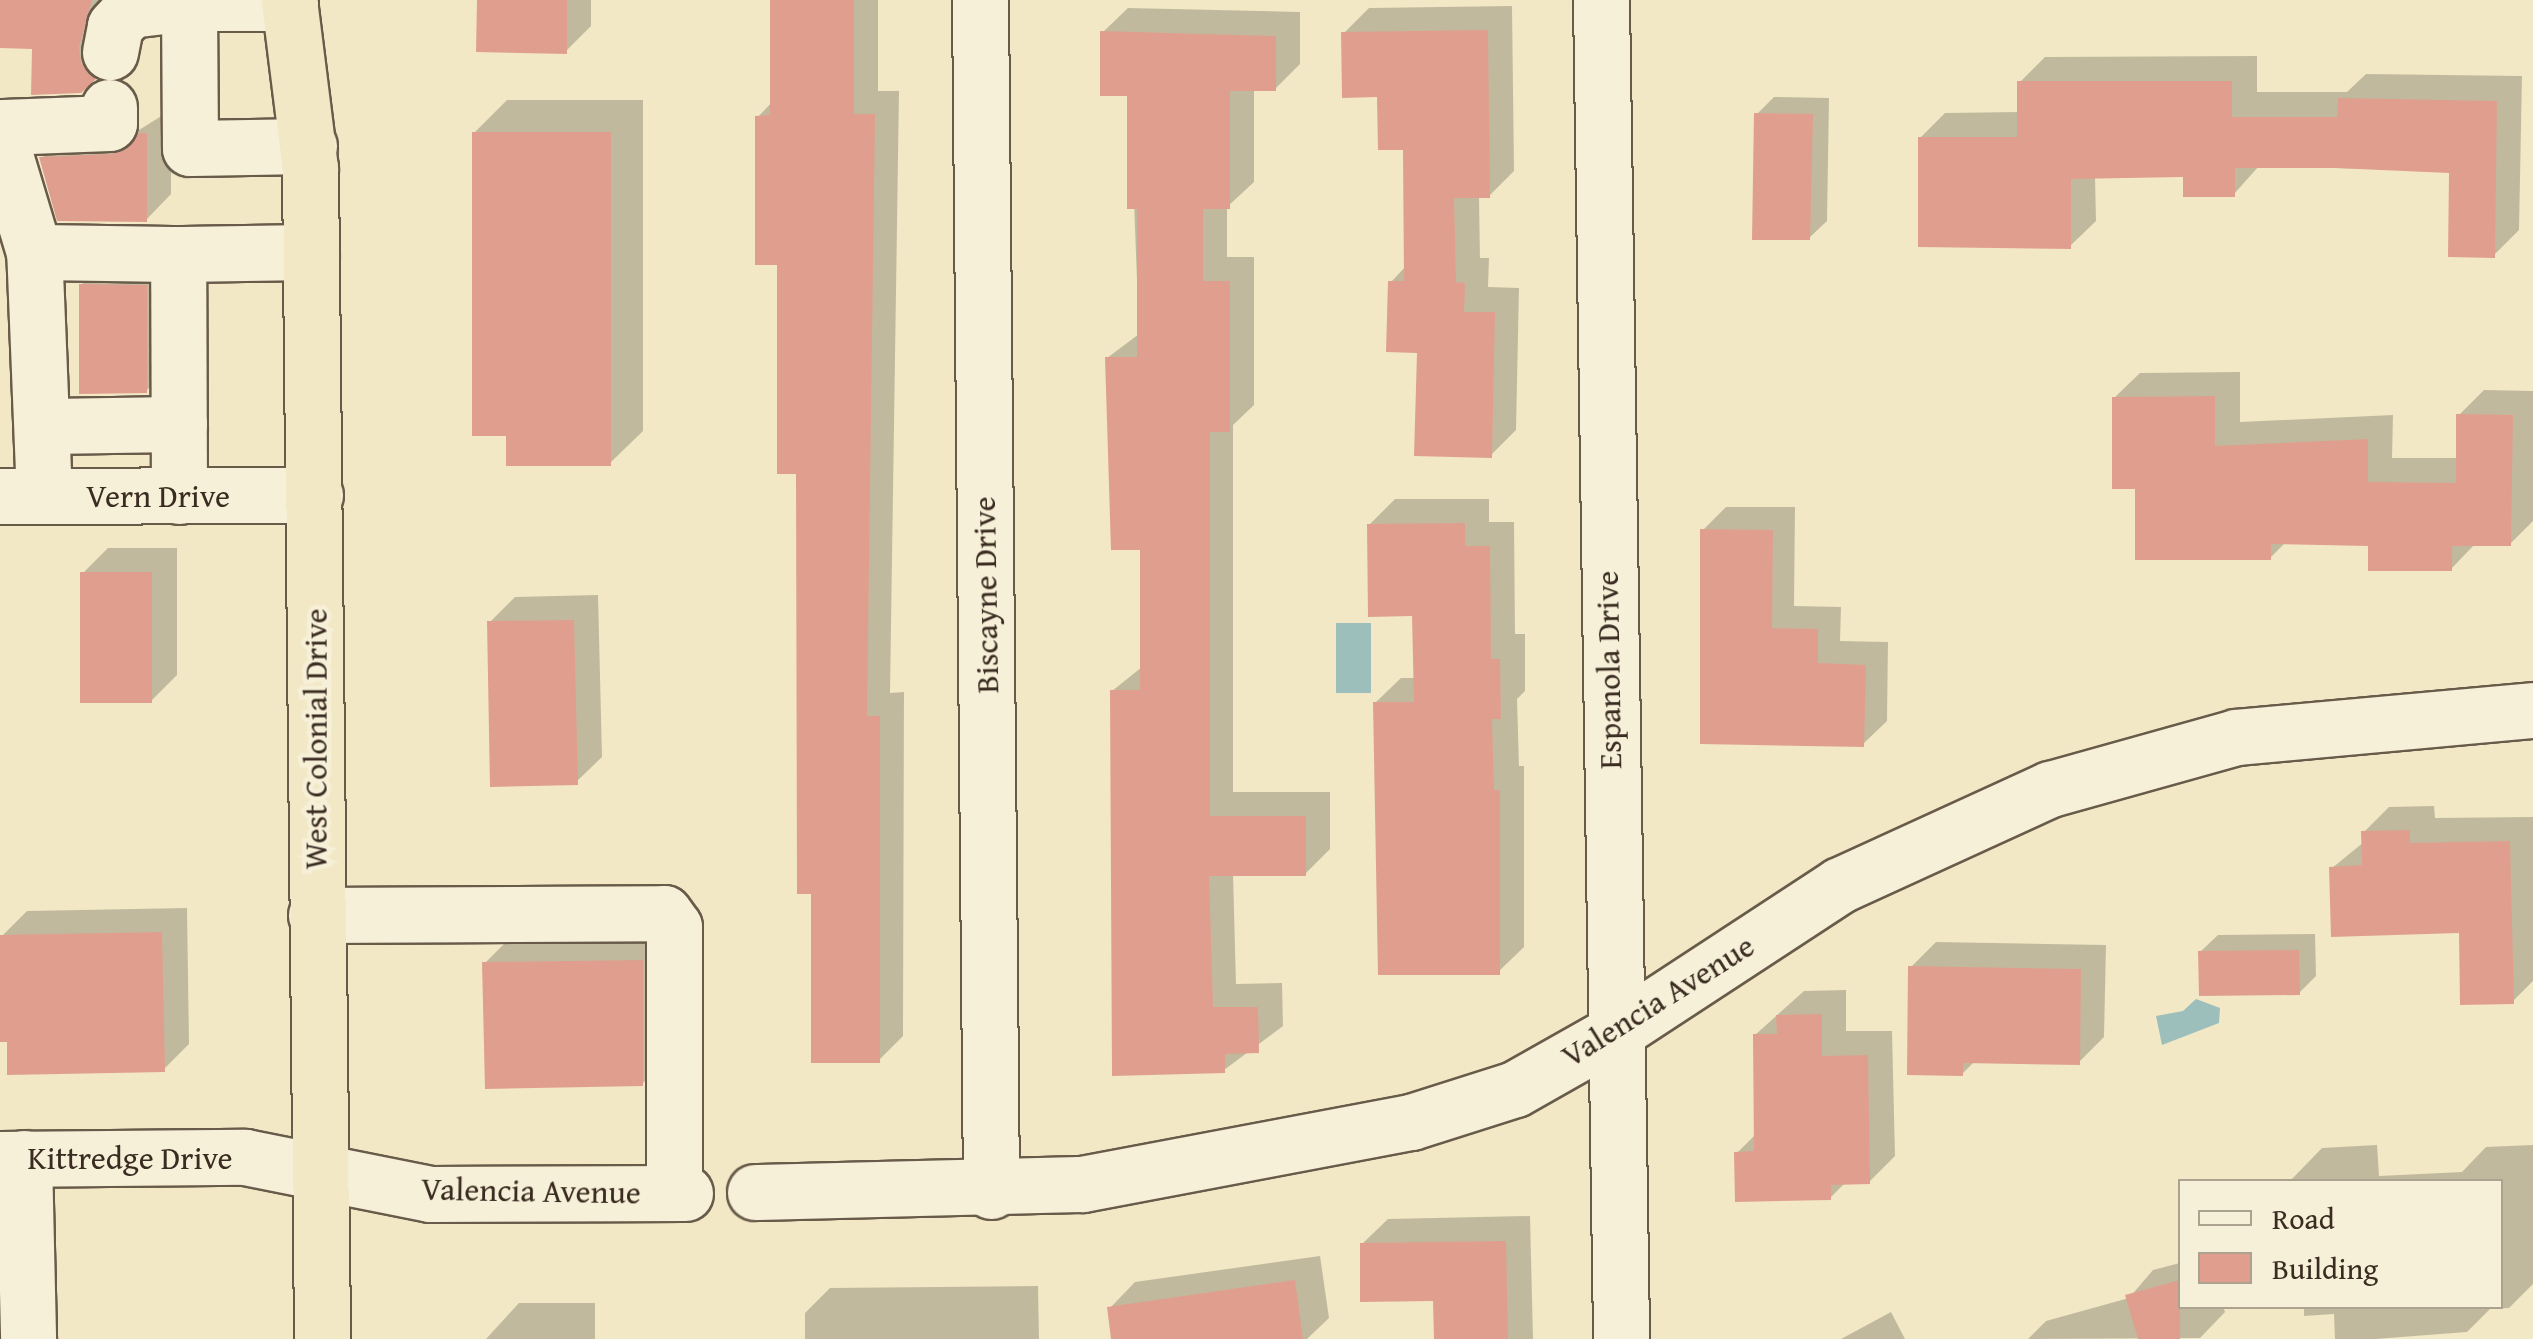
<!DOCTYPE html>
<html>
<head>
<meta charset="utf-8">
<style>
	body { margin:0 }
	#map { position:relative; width:2533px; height:1339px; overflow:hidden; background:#f2e8c5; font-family:"Gentium Book Plus",serif }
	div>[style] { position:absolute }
	.water>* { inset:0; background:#9dbfbc }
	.shadow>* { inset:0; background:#0003 }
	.building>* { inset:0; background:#e09f8e }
	.roads { filter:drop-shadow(2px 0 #695b4a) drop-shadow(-2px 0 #695b4a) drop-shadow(0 2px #695b4a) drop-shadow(0 -2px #695b4a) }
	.minor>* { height:55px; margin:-27.5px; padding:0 27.5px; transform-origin:27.5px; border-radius:27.5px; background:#f7f0d9 }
	.highway>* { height:55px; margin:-27.5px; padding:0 27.5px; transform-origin:27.5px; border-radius:27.5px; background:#f2e8c5 }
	span { translate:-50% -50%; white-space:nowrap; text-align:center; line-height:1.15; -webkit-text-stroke:9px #f7f0d9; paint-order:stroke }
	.street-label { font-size:32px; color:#3b2c21 }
	.legend { position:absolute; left:2178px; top:1179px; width:325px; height:130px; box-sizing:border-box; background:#f7f0d9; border:2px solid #aca28f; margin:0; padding:12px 18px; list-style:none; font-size:30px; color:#3b2c21 }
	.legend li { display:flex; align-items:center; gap:20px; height:50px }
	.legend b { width:50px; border:2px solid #aca28f }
</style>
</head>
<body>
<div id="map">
	<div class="water">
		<div style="clip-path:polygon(1336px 623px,1371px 623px,1371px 693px,1336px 693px)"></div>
		<div style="clip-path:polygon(2196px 999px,2220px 1008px,2219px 1023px,2162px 1045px,2156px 1016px,2183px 1011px)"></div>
	</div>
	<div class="shadow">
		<div style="clip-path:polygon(0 0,108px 0,117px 55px,80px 90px,35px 46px,0 46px)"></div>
		<div style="clip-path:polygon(479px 0,591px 0,591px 26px,566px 51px)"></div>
		<div style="clip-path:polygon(773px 0,878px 0,878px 91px,899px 91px,890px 693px,904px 692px,903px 1036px,879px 1060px,814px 891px,798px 472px,780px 262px,758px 117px,773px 101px)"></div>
		<div style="clip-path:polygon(1512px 6px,1514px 171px,1489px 196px,1479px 196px,1480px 258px,1489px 258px,1488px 287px,1519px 288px,1516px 430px,1490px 456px,1420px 350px,1391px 282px,1406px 266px,1405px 148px,1344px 33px,1369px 8px)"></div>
		<div style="clip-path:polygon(1128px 8px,1300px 12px,1300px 64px,1275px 89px,1254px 89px,1254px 182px,1227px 207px,1227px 257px,1254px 257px,1254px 405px,1233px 425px,1233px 792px,1330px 792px,1330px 849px,1305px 874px,1233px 874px,1236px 984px,1282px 983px,1283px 1026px,1224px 1070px,1112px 691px,1142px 667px,1142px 548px,1107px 358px,1139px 334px,1130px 94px,1103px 32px)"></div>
		<div style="clip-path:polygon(2257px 56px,2257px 92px,2347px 92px,2366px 74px,2522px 76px,2519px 230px,2494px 255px,2452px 171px,2259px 166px,2234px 194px,2186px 175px,2095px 176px,2096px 221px,2070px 246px,1920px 138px,1945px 113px,2020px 112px,2020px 82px,2045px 57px)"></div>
		<div style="clip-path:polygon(1774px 97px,1829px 98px,1827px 221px,1809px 238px,1757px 114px)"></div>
		<div style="clip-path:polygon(507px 100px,643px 100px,643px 431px,610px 463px,509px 434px,474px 133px)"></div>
		<div style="clip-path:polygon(171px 110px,171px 194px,146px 220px,42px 158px,67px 132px,139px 130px)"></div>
		<div style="clip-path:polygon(107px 260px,171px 260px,172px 365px,146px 391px,81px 285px)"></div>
		<div style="clip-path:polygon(2240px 372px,2240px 422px,2393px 415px,2392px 458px,2458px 458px,2458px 416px,2484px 390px,2533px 391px,2533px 521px,2510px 544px,2476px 543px,2451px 569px,2371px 543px,2286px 542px,2270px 558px,2137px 487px,2114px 398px,2140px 373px)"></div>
		<div style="clip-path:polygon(1395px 499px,1489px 499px,1489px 522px,1514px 522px,1515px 634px,1525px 634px,1525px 691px,1517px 699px,1519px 766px,1524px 766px,1524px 947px,1498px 972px,1375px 703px,1401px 678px,1416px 678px,1415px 614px,1369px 525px)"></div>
		<div style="clip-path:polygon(1726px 507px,1795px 507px,1794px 606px,1841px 607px,1840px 641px,1888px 642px,1887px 721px,1863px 744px,1703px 742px,1703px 530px)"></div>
		<div style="clip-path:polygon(108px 548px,177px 548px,177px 675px,151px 701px,83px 573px)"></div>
		<div style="clip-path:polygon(598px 595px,602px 757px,576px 782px,490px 622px,515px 597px)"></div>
		<div style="clip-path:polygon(2434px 806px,2435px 818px,2533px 817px,2533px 981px,2513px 1001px,2461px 931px,2332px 868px,2364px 842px,2364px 832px,2389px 807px)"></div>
		<div style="clip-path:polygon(187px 908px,189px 1044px,164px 1069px,0 1040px,2px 936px,27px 911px)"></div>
		<div style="clip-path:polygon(2315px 934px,2316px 976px,2299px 993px,2200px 952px,2218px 935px)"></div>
		<div style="clip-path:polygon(667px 935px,667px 1058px,642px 1084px,485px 963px,510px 938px)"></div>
		<div style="clip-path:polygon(1936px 942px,2106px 945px,2104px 1037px,2079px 1062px,1976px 1060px,1962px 1074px,1911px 967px)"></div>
		<div style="clip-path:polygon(1846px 990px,1846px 1031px,1892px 1031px,1895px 1156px,1869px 1182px,1846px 1182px,1830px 1198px,1737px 1153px,1757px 1133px,1755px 1035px,1804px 991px)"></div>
		<div style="clip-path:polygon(2377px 1145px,2379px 1176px,2462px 1172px,2486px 1147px,2533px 1145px,2533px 1284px,2509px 1308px,2490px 1309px,2467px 1332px,2375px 1339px,2335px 1339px,2334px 1314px,2304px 1316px,2304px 1306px,2500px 1306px,2500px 1182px,2289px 1182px,2322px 1148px)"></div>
		<div style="clip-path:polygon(1530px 1216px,1533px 1339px,1437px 1339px,1436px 1299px,1362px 1244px,1388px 1219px)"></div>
		<div style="clip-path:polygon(1320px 1256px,1329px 1318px,1307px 1339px,1114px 1339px,1110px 1308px,1135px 1282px)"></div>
		<div style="clip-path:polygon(2180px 1263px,2180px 1306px,2223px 1306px,2225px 1312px,2200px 1338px,2028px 1339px,2046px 1321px,2129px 1298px,2153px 1270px)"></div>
		<div style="clip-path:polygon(1038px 1286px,1039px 1339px,805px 1339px,805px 1313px,830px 1288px)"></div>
		<div style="clip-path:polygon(519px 1303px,595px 1303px,595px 1339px,486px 1339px)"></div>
		<div style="clip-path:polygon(1891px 1312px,1905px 1339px,1841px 1339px)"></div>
	</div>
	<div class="building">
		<div style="clip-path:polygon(0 0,92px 0,79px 47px,81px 63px,96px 79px,81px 93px,31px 95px,32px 49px,0 48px)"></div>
		<div style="clip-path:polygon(477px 0,567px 0,567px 54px,476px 52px)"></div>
		<div style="clip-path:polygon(770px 0,854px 0,854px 114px,875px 114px,867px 716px,880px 716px,880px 1063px,811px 1063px,811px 894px,797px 894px,796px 474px,777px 474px,777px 265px,755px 265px,755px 116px,770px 115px)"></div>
		<div style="clip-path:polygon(1488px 30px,1490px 198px,1454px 198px,1456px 282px,1465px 283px,1464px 312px,1495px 312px,1492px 458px,1414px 456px,1417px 353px,1386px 352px,1388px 281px,1404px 281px,1403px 150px,1378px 150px,1377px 97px,1342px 98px,1341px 32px)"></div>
		<div style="clip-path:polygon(1100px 31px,1276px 36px,1276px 91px,1230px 91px,1230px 209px,1203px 209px,1203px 281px,1230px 281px,1230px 432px,1210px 432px,1210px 816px,1306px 816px,1306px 876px,1209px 876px,1213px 1007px,1258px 1007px,1259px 1053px,1225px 1054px,1225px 1073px,1112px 1076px,1110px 690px,1140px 690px,1140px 550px,1111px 550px,1105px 357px,1137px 357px,1137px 209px,1127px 209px,1127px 96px,1100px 96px)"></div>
		<div style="clip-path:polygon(2017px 81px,2232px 81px,2232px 117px,2337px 117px,2338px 98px,2497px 101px,2495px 258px,2448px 257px,2449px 173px,2336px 168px,2235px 168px,2235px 197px,2183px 197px,2183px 177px,2071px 179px,2071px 249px,1918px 247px,1918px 137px,2017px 137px)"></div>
		<div style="clip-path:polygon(1754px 113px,1813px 114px,1810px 240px,1752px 240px)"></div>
		<div style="clip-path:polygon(472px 132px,611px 132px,611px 466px,506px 466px,506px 436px,472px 436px)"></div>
		<div style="clip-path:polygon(138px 133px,147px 133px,147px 222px,57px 221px,39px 157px,111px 154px,126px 149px)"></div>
		<div style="clip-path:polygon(79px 284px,147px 285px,147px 393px,79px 394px)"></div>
		<div style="clip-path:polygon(2215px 396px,2215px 446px,2368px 439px,2368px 482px,2456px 483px,2456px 414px,2513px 415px,2511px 546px,2452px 546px,2452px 571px,2368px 571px,2368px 546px,2271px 544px,2271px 560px,2135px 560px,2135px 489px,2112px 489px,2112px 397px)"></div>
		<div style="clip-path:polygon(1465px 523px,1465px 546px,1490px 546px,1491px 659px,1500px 659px,1501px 719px,1492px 719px,1494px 790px,1500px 790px,1500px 975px,1378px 975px,1373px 702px,1414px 702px,1412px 616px,1368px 617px,1367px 524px)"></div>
		<div style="clip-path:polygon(1700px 529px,1773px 530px,1772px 628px,1818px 629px,1818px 663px,1866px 665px,1864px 747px,1700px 744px)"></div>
		<div style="clip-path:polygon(80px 572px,152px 572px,152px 703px,80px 703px)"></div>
		<div style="clip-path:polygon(574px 620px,578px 785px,490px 787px,487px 621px)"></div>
		<div style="clip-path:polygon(2410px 830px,2410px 843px,2510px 841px,2514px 1004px,2460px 1005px,2459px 933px,2331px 937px,2329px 867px,2362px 865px,2361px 831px)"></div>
		<div style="clip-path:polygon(162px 932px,165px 1072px,7px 1075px,7px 1042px,0 1042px,0 935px)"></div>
		<div style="clip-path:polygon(2299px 950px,2300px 995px,2199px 996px,2198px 951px)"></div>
		<div style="clip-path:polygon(643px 960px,643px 1086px,485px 1089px,482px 962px)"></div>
		<div style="clip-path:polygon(1908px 966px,2081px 969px,2080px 1065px,1963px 1063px,1963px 1076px,1907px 1075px)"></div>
		<div style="clip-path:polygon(1822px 1014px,1822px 1056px,1868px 1055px,1870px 1184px,1831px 1185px,1831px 1200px,1735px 1202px,1734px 1152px,1754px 1151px,1753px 1034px,1777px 1034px,1776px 1015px)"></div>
		<div style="clip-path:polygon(1506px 1241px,1508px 1339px,1434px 1339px,1433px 1301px,1360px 1302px,1360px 1243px)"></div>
		<div style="clip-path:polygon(1295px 1280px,1303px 1339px,1111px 1339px,1107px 1307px)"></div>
		<div style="clip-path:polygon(2180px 1280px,2180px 1339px,2138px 1339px,2125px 1295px)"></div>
	</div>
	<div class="roads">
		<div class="minor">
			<div style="left:980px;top:0;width:1191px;rotate:89.47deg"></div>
			<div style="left:1601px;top:0;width:1339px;rotate:89.14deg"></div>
			<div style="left:189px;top:3px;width:101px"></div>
			<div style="left:110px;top:52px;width:26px;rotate:-79deg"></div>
			<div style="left:115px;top:26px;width:22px;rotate:-47deg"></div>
			<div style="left:130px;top:10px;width:59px;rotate:-6.8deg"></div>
			<div style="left:189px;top:3px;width:145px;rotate:89.6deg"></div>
			<div style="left:190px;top:148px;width:119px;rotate:-1deg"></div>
			<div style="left:34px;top:252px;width:144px;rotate:0.8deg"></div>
			<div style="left:45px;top:426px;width:134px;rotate:-0.9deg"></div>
			<div style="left:0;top:496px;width:315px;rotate:-0.2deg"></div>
			<div style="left:44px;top:496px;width:244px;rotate:-92.3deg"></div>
			<div style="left:34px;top:252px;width:104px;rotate:-106.7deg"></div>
			<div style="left:4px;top:152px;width:25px;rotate:-92deg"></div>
			<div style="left:3px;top:127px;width:106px;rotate:-2.2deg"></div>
			<div style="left:109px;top:123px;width:16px;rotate:-90deg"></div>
			<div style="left:179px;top:496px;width:242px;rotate:-90.2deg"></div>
			<div style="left:178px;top:254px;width:133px;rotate:-0.9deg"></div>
			<div style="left:316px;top:915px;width:348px;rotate:-0.3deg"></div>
			<div style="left:664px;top:913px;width:17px;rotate:54deg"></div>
			<div style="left:674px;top:927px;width:266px;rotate:90deg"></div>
			<div style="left:24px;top:1158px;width:181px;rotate:88.7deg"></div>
			<div style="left:0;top:1159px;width:245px;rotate:-0.5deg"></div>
			<div style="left:245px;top:1157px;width:189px;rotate:11.3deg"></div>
			<div style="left:430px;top:1194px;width:255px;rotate:-0.2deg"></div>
			<div style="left:755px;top:1192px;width:327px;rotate:-1.4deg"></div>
			<div style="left:1082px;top:1184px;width:335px;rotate:-10.7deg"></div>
			<div style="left:1411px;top:1122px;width:109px;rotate:-17.6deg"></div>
			<div style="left:1515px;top:1089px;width:114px;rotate:-29.5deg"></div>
			<div style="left:1614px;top:1033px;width:270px;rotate:-33.2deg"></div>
			<div style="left:1840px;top:885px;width:231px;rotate:-24.6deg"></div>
			<div style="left:2050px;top:789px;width:193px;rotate:-15.6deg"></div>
			<div style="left:2236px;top:737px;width:298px;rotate:-5.2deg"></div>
		</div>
		<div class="highway">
			<div style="left:289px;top:0;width:169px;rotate:82.9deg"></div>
			<div style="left:310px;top:168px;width:1171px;rotate:89.41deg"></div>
		</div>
	</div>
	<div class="street-label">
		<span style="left:158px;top:496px">Vern Drive</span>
		<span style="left:986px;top:595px;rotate:-91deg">Biscayne Drive</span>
		<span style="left:1609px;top:670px;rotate:-91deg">Espanola Drive</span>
		<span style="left:316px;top:739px;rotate:-90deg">West Colonial Drive</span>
		<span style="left:1658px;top:1001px;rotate:-32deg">Valencia Avenue</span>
		<span style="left:130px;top:1158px">Kittredge Drive</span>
		<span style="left:531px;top:1191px;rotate:1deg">Valencia Avenue</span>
	</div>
	<ul class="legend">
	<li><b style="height:12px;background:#f7f0d9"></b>Road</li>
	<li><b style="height:28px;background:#e09f8e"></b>Building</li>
	</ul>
</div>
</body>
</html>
